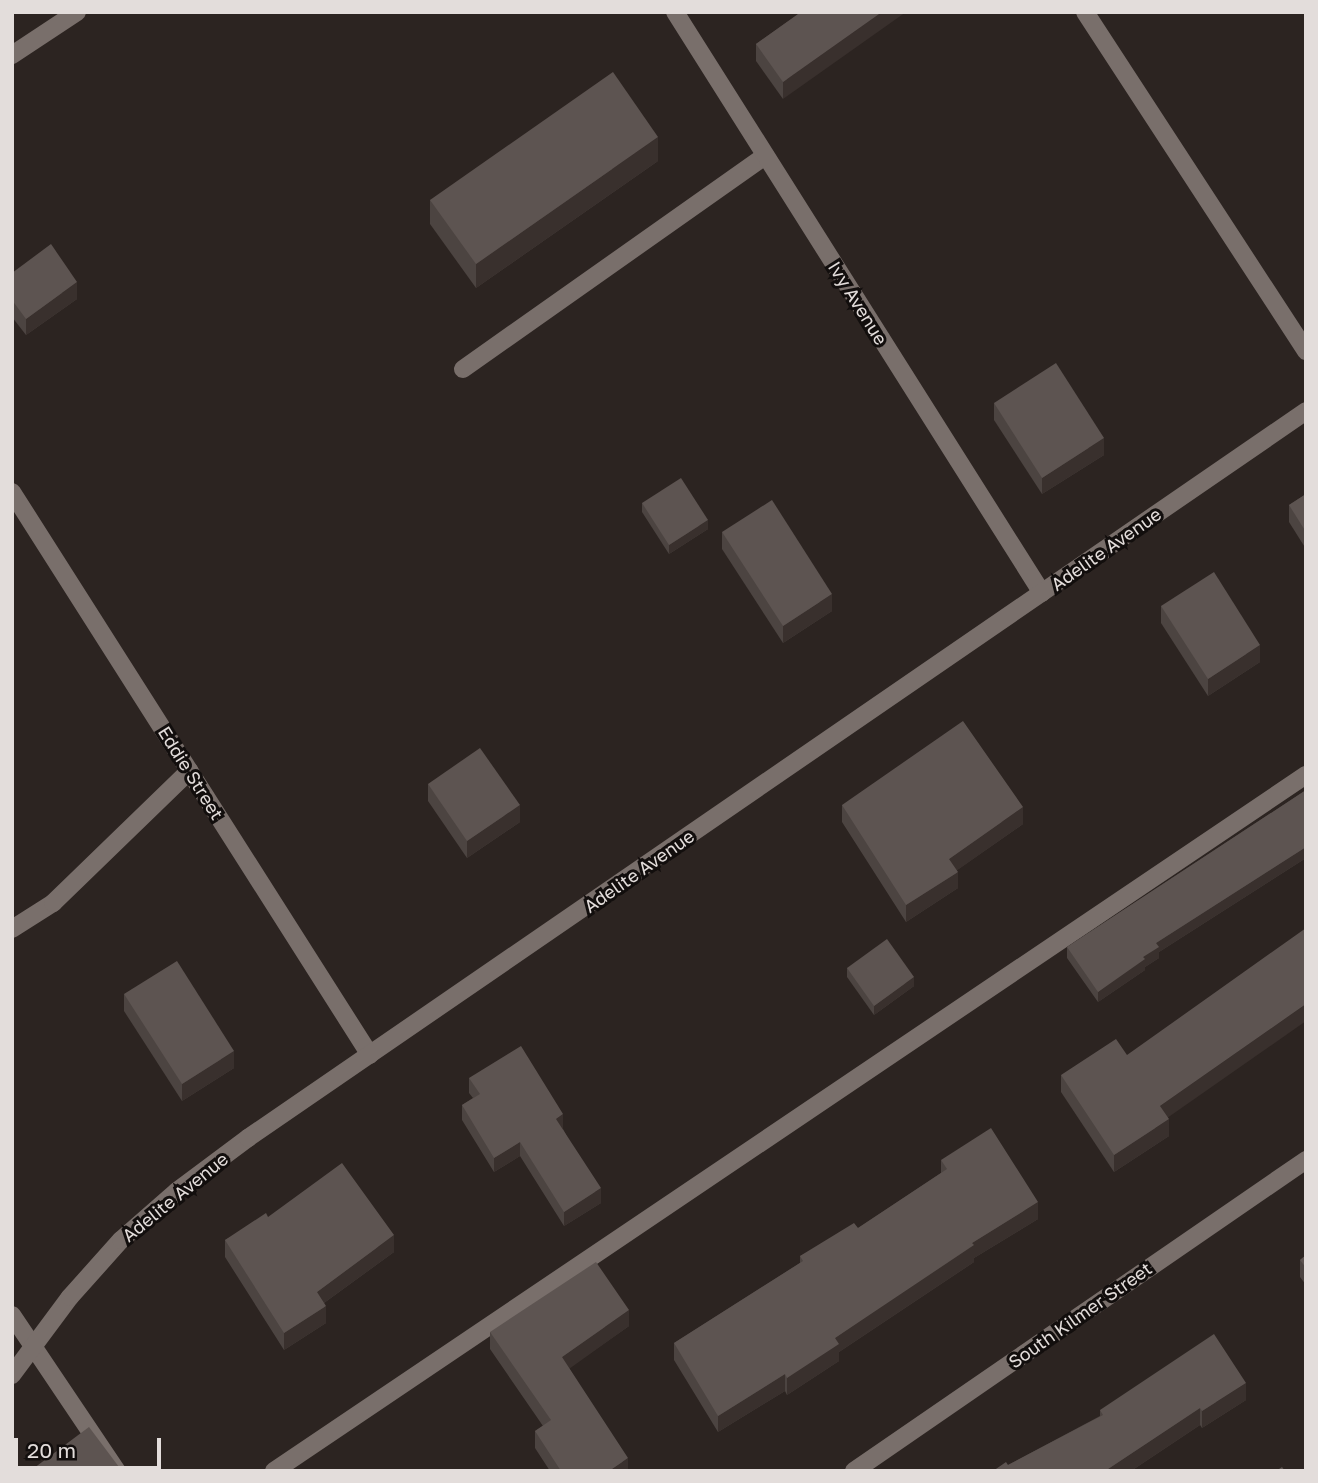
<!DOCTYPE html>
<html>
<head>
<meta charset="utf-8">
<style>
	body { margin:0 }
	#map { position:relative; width:1318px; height:1483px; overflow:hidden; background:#2c2421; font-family:"Golos Text",sans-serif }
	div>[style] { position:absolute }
	.service>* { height:18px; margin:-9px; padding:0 9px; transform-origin:9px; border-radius:9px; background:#796f6b }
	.minor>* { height:18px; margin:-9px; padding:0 9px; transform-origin:9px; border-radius:9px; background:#796f6b }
	.wall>* { inset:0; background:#4c4441 }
	.shaded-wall>* { inset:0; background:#39302d }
	.building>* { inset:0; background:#5d5451 }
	span { translate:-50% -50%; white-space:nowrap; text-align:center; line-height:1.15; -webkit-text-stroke:6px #120e0d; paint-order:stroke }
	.street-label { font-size:18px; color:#e3dddb }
	.frame { position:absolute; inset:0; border:14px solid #e3dddb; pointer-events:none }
	.scale { position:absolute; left:14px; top:1438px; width:147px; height:32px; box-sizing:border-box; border:4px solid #e3dddb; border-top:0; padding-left:9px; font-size:21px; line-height:24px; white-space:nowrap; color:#e3dddb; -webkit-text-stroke:5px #120e0d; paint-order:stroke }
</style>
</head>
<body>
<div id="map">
	<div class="service">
		<div style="left:1085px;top:12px;width:405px;rotate:56.9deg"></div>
		<div style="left:463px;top:369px;width:370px;rotate:-35.2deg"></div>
		<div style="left:12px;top:929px;width:49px;rotate:-32.4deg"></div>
		<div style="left:53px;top:903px;width:190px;rotate:-44.1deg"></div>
		<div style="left:274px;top:1471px;width:1245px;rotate:-34deg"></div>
	</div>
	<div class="minor">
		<div style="left:675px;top:12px;width:687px;rotate:57.72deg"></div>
		<div style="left:12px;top:55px;width:78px;rotate:-33.5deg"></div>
		<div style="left:12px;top:492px;width:667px;rotate:57.55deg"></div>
		<div style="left:12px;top:1315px;width:188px;rotate:56.1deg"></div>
		<div style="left:12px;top:1375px;width:97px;rotate:-53.4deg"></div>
		<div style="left:70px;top:1297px;width:76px;rotate:-48.2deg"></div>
		<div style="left:121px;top:1240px;width:74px;rotate:-41.2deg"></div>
		<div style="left:177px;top:1191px;width:89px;rotate:-36.7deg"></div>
		<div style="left:248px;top:1138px;width:1284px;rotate:-34.49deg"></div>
		<div style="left:854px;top:1471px;width:549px;rotate:-34.53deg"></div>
	</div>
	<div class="wall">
		<div style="clip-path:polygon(801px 12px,783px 99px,756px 61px,756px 44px)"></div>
		<div style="clip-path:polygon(658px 161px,476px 288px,430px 224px,430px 200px)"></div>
		<div style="clip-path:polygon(12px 273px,77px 299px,26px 335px,12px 317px)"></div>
		<div style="clip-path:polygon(994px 403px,1104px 455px,1042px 494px,994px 420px)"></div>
		<div style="clip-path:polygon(1306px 494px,1306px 549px,1289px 522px,1289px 505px)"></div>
		<div style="clip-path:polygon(642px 503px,708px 529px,669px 554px,642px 512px)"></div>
		<div style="clip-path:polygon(722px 532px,832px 611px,783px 643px,722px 549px)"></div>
		<div style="clip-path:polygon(1161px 606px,1260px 662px,1208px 696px,1161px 623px)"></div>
		<div style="clip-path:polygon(428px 784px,520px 822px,467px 858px,428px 801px)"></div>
		<div style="clip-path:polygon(1306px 790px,1306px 858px,1159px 952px,1159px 958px,1145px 967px,1145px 970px,1098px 1002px,1067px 958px,1067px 947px)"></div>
		<div style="clip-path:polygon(842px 805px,1023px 824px,957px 870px,958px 888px,906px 922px,842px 822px)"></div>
		<div style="clip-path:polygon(847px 968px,914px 986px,874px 1015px,847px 977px)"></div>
		<div style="clip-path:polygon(124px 994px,234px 1068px,182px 1101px,124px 1011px)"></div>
		<div style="clip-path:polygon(1061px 1075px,1169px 1136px,1114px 1172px,1061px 1092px)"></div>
		<div style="clip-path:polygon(469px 1078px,563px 1129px,601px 1203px,564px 1226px,520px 1156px,494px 1172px,462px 1120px,462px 1105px,473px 1098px,469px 1093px)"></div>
		<div style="clip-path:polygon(941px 1160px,1038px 1219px,974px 1258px,974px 1262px,839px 1352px,839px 1361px,787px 1395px,785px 1391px,718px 1432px,674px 1360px,674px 1343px,800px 1263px,800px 1256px,858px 1228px,941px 1173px)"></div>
		<div style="clip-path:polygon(268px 1217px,394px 1252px,324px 1303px,326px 1323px,284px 1350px,225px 1257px,225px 1240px)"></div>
		<div style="clip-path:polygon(1306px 1255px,1306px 1285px,1300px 1277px,1300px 1260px)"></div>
		<div style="clip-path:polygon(629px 1326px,569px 1368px,628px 1471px,550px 1471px,535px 1448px,535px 1431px,543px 1426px,490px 1349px,490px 1332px)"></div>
		<div style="clip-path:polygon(1246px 1400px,1202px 1428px,1200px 1425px,1131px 1471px,993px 1471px,1008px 1465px,1100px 1416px,1100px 1410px)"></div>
	</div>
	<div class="shaded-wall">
		<div style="clip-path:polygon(882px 12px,906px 12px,783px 99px,783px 82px)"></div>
		<div style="clip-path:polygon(658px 137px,658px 161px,476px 288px,476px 264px)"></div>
		<div style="clip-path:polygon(77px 282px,77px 299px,26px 335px,26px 319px)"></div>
		<div style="clip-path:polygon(1104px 438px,1104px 455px,1042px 494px,1042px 478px)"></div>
		<div style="clip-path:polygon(708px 520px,708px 529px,669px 554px,669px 545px)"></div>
		<div style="clip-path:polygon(832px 594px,832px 611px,783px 643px,783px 626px)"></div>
		<div style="clip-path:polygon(1260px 645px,1260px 662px,1208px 696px,1208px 679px)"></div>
		<div style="clip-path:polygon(520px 805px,520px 822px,467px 858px,467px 841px)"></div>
		<div style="clip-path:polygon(1023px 807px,1023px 824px,949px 876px,949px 859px)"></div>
		<div style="clip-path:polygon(1306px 847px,1306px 858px,1159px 952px,1159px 958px,1145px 967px,1145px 970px,1098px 1002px,1098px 992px,1143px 957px,1156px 943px)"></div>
		<div style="clip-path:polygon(958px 872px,958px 888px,906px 922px,906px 905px)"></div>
		<div style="clip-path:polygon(914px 977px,914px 986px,874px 1015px,874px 1006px)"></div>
		<div style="clip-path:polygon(1306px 1004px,1306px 1021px,1160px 1123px,1160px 1106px)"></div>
		<div style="clip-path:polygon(234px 1051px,234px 1068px,182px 1101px,182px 1084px)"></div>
		<div style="clip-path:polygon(563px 1114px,563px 1129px,556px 1134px,556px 1119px)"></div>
		<div style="clip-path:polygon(1169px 1119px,1169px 1136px,1114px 1172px,1114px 1155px)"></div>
		<div style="clip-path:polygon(520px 1142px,520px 1156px,494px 1172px,494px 1158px)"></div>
		<div style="clip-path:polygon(601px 1188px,601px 1203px,564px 1226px,564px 1212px)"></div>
		<div style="clip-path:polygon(1038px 1202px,1038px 1219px,974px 1258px,974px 1262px,839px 1352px,839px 1361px,787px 1395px,787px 1378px,835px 1338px,972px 1243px)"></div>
		<div style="clip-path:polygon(394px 1235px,394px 1252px,317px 1308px,317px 1292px)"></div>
		<div style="clip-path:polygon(326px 1306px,326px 1323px,284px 1350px,284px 1333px)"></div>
		<div style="clip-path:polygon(629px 1310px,629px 1326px,562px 1374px,562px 1357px)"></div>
		<div style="clip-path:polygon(785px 1374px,785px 1391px,718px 1432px,718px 1416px)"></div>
		<div style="clip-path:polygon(1246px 1383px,1246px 1400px,1202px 1428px,1202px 1411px)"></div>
		<div style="clip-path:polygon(1200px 1408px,1200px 1425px,1131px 1471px,1105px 1471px)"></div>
		<div style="clip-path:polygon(628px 1458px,628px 1471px,609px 1471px)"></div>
	</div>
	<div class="building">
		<div style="clip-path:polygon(801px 12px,882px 12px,783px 82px,756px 44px)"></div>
		<div style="clip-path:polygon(613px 72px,658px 137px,476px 264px,430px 200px)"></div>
		<div style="clip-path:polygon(51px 244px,77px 282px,26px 319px,12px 300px,12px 273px)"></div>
		<div style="clip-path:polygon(1056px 363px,1104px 438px,1042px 478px,994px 403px)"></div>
		<div style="clip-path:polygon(681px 478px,708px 520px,669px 545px,642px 503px)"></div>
		<div style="clip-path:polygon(1306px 494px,1306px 532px,1289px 505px)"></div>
		<div style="clip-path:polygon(772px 500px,832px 594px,783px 626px,722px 532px)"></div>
		<div style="clip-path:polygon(1214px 572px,1260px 645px,1208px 679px,1161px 606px)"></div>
		<div style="clip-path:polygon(963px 721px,1023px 807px,949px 859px,958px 872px,906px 905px,842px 805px)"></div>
		<div style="clip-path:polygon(480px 748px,520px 805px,467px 841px,428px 784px)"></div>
		<div style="clip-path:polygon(1306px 790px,1306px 847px,1156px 943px,1159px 947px,1143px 957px,1145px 959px,1098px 992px,1067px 947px)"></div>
		<div style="clip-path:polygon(1306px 928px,1306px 1004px,1160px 1106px,1169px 1119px,1114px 1155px,1061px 1075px,1116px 1039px,1127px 1055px)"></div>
		<div style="clip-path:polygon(887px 939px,914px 977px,874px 1006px,847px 968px)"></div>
		<div style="clip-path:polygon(177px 961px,234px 1051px,182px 1084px,124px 994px)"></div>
		<div style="clip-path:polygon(521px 1046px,563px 1114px,556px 1119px,601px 1188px,564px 1212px,520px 1142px,494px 1158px,462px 1105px,480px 1094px,469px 1078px)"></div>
		<div style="clip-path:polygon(991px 1128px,1038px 1202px,972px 1243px,974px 1245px,835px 1338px,839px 1344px,787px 1378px,785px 1374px,718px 1416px,674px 1343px,803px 1261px,800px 1256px,854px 1223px,858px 1228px,947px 1169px,941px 1160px)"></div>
		<div style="clip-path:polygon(342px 1163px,394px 1235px,317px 1292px,326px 1306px,284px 1333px,225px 1240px,266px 1213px,268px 1217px)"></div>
		<div style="clip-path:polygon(1306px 1255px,1306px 1268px,1300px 1260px)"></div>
		<div style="clip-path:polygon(596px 1262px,629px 1310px,562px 1357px,628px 1458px,609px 1471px,561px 1471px,535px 1431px,551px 1420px,490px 1332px)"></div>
		<div style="clip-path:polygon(1214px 1334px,1246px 1383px,1202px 1411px,1200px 1408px,1105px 1471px,993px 1471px,1006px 1462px,1008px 1465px,1103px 1415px,1100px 1410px)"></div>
		<div style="clip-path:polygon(89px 1427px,122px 1471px,30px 1471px)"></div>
		<div style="clip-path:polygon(1282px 1467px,1285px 1471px,1276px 1471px)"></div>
	</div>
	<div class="street-label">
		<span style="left:858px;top:303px;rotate:58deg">Ivy Avenue</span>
		<span style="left:1106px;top:549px;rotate:-35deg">Adelite Avenue</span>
		<span style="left:191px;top:773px;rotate:58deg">Eddie Street</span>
		<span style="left:639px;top:871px;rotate:-35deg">Adelite Avenue</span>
		<span style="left:175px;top:1197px;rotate:-39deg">Adelite Avenue</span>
		<span style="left:1080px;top:1315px;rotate:-35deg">South Kilmer Street</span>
	</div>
	<div class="frame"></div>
	<div class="scale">20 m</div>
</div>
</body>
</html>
